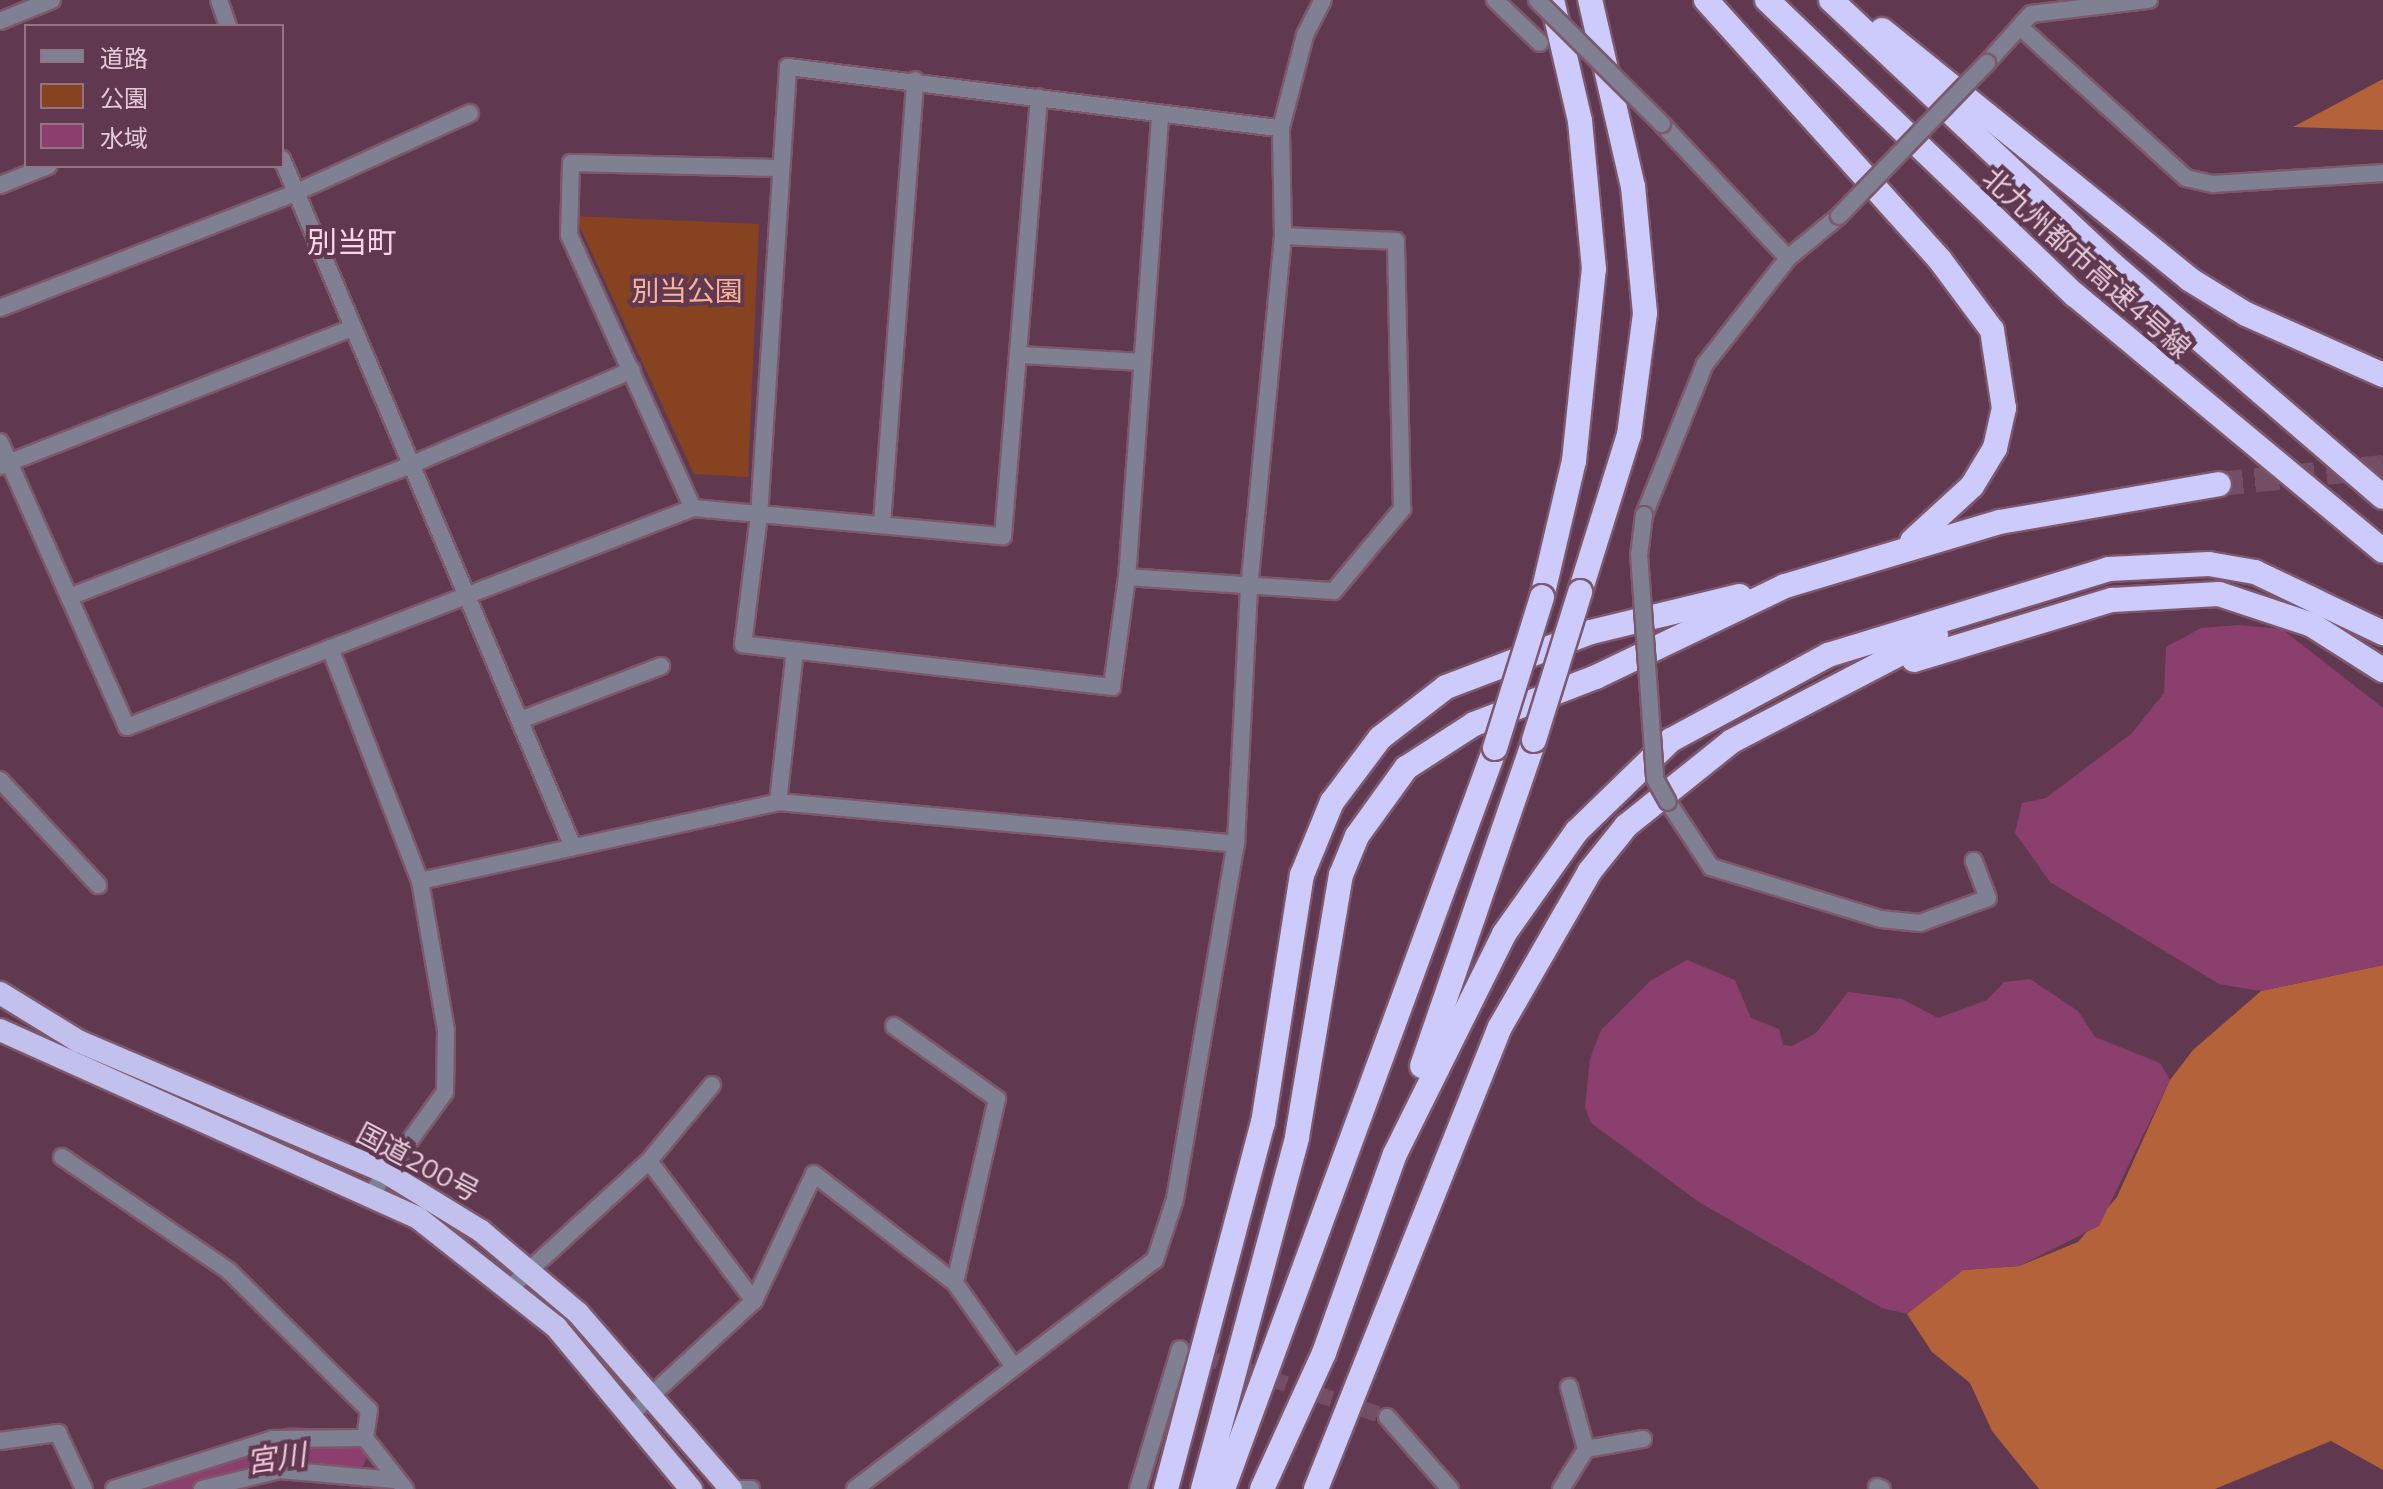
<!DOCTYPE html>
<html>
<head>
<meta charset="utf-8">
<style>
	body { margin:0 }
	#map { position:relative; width:2383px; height:1489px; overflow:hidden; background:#60384f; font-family:Mulish,"Noto Sans JP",sans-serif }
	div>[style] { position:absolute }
	.green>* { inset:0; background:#874320 }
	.forest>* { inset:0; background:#b3623a }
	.water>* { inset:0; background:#8b3f6c }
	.river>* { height:46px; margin:-23px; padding:0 23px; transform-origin:23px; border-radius:23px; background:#8b3f6c }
	.minor-tunnel>* { height:16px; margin-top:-8px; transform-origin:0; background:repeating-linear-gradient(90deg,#744e64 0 16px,transparent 0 24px) }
	.motorway-tunnel>* { height:24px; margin-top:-12px; transform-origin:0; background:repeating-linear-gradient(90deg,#744e64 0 24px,transparent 0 36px) }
	.roads { filter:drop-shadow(2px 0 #7d586d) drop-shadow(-2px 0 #7d586d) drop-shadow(0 2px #7d586d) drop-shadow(0 -2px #7d586d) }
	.minor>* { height:16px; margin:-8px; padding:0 8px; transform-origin:8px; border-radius:8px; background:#808093 }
	.trunk>* { height:22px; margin:-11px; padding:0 11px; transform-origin:11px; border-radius:11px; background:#c2c0ed }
	.motorway>* { height:24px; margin:-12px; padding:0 12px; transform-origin:12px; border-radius:12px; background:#cccbfc }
	.bridges { filter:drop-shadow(2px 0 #7d586d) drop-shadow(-2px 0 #7d586d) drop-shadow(0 2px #7d586d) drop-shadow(0 -2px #7d586d) }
	.minor-bridge>* { height:16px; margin:-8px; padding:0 8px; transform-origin:8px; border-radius:8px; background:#808093 }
	.motorway-bridge>* { height:24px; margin:-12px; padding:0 12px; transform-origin:12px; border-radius:12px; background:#cccbfc }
	span { translate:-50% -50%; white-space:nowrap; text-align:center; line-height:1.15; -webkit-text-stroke:8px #60384f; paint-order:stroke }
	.street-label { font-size:28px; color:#e5cbd8 }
	.park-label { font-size:28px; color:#f7b495 }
	.neighbourhood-label { font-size:30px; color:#fdd4e9 }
	.water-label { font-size:30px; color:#f2c5dc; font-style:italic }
	.legend { position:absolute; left:24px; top:24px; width:260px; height:144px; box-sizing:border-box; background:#60384f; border:2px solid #957386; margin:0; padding:10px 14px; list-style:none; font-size:24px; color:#e5cbd8 }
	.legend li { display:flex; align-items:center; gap:16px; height:40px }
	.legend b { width:40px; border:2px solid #957386 }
</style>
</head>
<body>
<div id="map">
	<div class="green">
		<div style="clip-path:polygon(575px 216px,759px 224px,748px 477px,694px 474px)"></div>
	</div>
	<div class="forest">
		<div style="clip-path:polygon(2383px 79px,2383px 130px,2293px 127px)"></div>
		<div style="clip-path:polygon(2383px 965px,2383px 1470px,2331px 1441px,2215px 1489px,2039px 1489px,1992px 1431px,1970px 1383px,1932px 1352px,1907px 1314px,1963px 1270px,2019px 1266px,2078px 1242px,2117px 1197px,2170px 1080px,2193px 1050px,2261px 991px)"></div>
	</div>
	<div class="water">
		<div style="clip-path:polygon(2239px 625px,2282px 629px,2383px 708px,2383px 965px,2261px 991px,2219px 984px,2050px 882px,2015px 833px,2022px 803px,2046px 798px,2131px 734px,2164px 693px,2166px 647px,2201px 628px)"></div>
		<div style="clip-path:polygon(1687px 960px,1735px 980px,1751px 1018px,1779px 1029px,1783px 1045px,1792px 1046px,1816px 1033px,1848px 992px,1902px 999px,1938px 1018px,1987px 1000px,2004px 982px,2030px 979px,2078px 1011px,2095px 1037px,2160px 1063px,2170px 1080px,2099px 1226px,2019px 1266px,1963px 1270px,1907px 1314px,1882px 1308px,1699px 1202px,1591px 1123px,1585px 1107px,1590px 1059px,1601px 1030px,1650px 981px)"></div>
	</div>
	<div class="river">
		<div style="left:165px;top:1489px;width:132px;rotate:-17.2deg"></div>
		<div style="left:291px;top:1450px;width:53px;rotate:3.2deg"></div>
	</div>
	<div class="minor-tunnel">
		<div style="left:1180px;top:1349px;width:218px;rotate:18.2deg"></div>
	</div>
	<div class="motorway-tunnel">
		<div style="left:2219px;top:484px;width:165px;rotate:-5.9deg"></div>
	</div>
	<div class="roads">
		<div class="minor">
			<div style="left:219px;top:0;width:28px;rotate:71deg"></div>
			<div style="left:1495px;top:0;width:62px;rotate:43.7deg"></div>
			<div style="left:0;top:21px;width:56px;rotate:-22deg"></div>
			<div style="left:2020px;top:27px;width:224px;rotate:42.3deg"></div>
			<div style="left:2186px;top:178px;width:28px;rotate:13deg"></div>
			<div style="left:2213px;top:184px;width:170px;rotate:-3.7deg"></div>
			<div style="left:1987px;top:63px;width:66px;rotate:-48.1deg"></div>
			<div style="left:2031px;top:14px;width:119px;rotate:-6.8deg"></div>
			<div style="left:1160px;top:118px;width:460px;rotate:94.1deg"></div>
			<div style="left:1127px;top:577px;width:111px;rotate:97.8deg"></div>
			<div style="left:1112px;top:687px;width:371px;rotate:-173.4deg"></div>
			<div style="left:743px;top:644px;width:129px;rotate:-82.9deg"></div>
			<div style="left:759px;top:516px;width:450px;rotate:-86.3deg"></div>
			<div style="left:788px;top:67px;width:497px;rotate:7.1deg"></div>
			<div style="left:1662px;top:124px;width:184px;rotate:46.8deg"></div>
			<div style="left:282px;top:159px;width:747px;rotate:67.07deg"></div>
			<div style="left:778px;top:168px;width:207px;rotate:-178.6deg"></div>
			<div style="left:571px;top:163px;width:72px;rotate:91.6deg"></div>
			<div style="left:569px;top:235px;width:300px;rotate:65.6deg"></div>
			<div style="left:693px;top:508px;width:311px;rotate:5.2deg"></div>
			<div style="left:1003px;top:536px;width:440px;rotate:-85.3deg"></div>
			<div style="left:0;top:185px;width:52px;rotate:-21.6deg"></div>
			<div style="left:0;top:308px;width:319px;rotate:-21.3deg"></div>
			<div style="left:297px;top:192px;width:190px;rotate:-24.5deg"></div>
			<div style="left:1021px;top:355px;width:121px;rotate:3.3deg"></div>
			<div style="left:0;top:442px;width:312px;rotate:66deg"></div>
			<div style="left:127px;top:727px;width:607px;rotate:-21.15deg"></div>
			<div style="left:0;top:466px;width:378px;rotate:-21.4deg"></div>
			<div style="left:1644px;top:515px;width:163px;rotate:-68deg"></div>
			<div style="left:1705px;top:364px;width:135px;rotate:-51.9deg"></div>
			<div style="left:1788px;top:258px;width:66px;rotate:-39.5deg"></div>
			<div style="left:882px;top:523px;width:444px;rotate:-85.7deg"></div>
			<div style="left:1127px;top:577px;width:207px;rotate:3.9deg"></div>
			<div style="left:1334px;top:591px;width:107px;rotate:-50.3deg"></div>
			<div style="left:1402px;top:509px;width:268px;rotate:-91.3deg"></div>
			<div style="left:1396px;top:241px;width:113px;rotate:-177.5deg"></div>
			<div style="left:69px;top:597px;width:369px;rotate:-21.1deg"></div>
			<div style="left:413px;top:464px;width:238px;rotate:-23.2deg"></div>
			<div style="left:330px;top:648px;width:250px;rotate:68.9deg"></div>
			<div style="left:420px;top:881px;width:151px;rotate:80.1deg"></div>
			<div style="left:446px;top:1030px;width:62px;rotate:90.9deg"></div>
			<div style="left:445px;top:1092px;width:125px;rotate:125.9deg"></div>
			<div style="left:523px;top:719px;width:148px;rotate:-21deg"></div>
			<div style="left:0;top:780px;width:144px;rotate:47deg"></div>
			<div style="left:778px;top:802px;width:152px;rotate:-83.6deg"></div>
			<div style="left:1668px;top:802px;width:78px;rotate:56.5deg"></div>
			<div style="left:1711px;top:867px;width:178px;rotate:17deg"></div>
			<div style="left:1881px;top:919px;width:39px;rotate:6deg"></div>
			<div style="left:1920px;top:923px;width:72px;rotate:-20.2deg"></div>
			<div style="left:1988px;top:898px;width:40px;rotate:-111deg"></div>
			<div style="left:420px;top:881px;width:367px;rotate:-12.4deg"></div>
			<div style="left:778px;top:802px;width:460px;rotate:5.2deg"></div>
			<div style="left:894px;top:1026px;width:126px;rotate:35.3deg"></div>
			<div style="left:997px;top:1099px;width:189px;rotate:102.9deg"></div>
			<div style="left:955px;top:1283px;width:99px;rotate:54.9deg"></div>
			<div style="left:712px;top:1085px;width:99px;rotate:129.7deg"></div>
			<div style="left:649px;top:1161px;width:175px;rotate:53.1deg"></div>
			<div style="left:754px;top:1301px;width:140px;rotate:-64.7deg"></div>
			<div style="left:814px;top:1174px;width:178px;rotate:37.7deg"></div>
			<div style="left:62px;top:1157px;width:202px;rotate:34.3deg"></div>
			<div style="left:229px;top:1271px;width:197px;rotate:44.8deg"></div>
			<div style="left:369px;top:1410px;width:28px;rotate:98deg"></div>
			<div style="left:365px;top:1438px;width:65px;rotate:51.9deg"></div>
			<div style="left:512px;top:1286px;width:185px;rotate:-42.4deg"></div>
			<div style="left:1569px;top:1387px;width:64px;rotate:74.7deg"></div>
			<div style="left:631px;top:1414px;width:167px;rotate:-42.6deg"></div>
			<div style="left:1387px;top:1417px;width:96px;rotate:48.8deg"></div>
			<div style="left:0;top:1441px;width:59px;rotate:-7.9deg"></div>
			<div style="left:58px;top:1433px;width:62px;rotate:65.1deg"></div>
			<div style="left:1877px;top:1487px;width:5px;rotate:22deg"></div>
			<div style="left:114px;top:1489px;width:167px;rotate:-17.5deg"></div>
			<div style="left:273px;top:1439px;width:92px;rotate:-0.6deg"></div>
			<div style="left:202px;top:1489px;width:80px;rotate:-13.7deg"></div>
			<div style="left:280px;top:1470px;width:115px;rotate:5deg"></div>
			<div style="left:723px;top:1489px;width:28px"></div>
			<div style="left:855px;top:1489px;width:377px;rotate:-37.4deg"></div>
			<div style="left:1155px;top:1260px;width:64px;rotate:-71.8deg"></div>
			<div style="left:1175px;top:1199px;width:360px;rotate:-80.3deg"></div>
			<div style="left:1236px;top:844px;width:255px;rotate:-87.1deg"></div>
			<div style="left:1249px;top:589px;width:355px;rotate:-84.5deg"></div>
			<div style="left:1283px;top:236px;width:108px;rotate:-91.1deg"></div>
			<div style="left:1281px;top:128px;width:96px;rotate:-75.5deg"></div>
			<div style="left:1305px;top:35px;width:39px;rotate:-63deg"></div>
			<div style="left:1138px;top:1489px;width:146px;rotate:-73.3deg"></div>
			<div style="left:1561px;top:1489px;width:47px;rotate:-58deg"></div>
			<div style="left:1586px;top:1449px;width:58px;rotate:-10deg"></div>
		</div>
		<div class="trunk">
			<div style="left:0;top:993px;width:92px;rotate:31.6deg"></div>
			<div style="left:78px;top:1041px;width:334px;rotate:23.1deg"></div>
			<div style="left:385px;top:1172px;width:113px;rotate:31.6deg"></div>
			<div style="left:481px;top:1231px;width:127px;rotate:40.2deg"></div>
			<div style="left:578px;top:1313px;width:233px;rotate:49deg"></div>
			<div style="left:0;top:1030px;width:458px;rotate:24.2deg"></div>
			<div style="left:418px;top:1218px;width:176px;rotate:38.3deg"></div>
			<div style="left:556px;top:1327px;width:211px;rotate:50.2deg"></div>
		</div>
		<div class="motorway">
			<div style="left:1706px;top:0;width:350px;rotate:48deg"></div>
			<div style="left:1940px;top:260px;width:87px;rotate:53.4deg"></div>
			<div style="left:1992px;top:330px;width:79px;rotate:81.3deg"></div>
			<div style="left:2004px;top:408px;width:41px;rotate:102.7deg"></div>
			<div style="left:1995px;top:448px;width:44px;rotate:121.2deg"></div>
			<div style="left:1972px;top:486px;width:81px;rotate:137.5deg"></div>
			<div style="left:1767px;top:0;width:426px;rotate:43.8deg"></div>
			<div style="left:2075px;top:295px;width:400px;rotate:39.7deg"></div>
			<div style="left:1831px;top:0;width:386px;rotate:43.2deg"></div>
			<div style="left:2112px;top:264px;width:357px;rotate:40.7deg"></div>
			<div style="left:1882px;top:30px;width:395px;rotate:39deg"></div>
			<div style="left:2189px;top:279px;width:67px;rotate:31.6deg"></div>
			<div style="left:2246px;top:314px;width:150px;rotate:24deg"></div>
			<div style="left:1580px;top:592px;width:164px;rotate:-72.7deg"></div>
			<div style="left:1629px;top:435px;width:123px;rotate:-82.5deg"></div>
			<div style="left:1645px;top:313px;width:127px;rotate:-95.4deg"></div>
			<div style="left:1633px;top:187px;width:192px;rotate:-102.9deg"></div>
			<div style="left:1542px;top:597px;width:140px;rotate:-76.8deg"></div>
			<div style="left:1574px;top:461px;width:193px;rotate:-84.1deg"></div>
			<div style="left:1594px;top:269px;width:149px;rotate:-95.4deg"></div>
			<div style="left:1580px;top:121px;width:124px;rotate:-103deg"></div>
			<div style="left:1914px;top:660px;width:207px;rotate:-16.9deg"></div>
			<div style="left:2112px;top:600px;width:107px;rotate:-3.2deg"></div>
			<div style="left:2219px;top:594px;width:98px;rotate:18.4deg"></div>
			<div style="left:2312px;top:625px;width:84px;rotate:32.4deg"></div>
			<div style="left:1422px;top:1066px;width:345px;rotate:-71deg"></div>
			<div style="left:1166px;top:1489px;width:379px;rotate:-75.2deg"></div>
			<div style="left:1263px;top:1123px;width:251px;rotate:-81.1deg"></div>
			<div style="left:1302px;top:875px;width:79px;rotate:-67.7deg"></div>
			<div style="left:1332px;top:802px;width:80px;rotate:-53.1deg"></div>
			<div style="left:1380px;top:738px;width:83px;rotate:-37.7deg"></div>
			<div style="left:1446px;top:687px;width:155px;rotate:-20.8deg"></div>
			<div style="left:1591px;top:632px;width:153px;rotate:-13.6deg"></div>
			<div style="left:1203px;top:1489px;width:364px;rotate:-75deg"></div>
			<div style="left:1297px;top:1137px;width:266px;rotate:-80.5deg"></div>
			<div style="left:1341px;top:875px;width:42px;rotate:-67.7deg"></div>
			<div style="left:1357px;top:836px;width:84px;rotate:-54.2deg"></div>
			<div style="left:1406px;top:768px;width:81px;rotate:-32.9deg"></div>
			<div style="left:1474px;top:724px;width:131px;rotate:-21.1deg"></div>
			<div style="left:1596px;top:677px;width:210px;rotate:-25.7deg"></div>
			<div style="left:1785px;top:586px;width:224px;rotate:-16.6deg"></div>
			<div style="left:2000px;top:522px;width:222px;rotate:-9.8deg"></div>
			<div style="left:1223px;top:1489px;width:789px;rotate:-69.84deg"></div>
			<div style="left:1262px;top:1489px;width:149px;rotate:-65.5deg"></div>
			<div style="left:1324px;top:1353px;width:211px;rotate:-70.4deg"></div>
			<div style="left:1395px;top:1154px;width:246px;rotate:-63.6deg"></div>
			<div style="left:1504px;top:934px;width:126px;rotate:-54.7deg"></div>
			<div style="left:1577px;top:831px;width:131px;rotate:-44.1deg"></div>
			<div style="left:1671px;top:740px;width:179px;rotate:-28.4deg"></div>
			<div style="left:1828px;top:655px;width:294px;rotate:-17deg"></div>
			<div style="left:2109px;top:569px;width:100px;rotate:-2.9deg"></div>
			<div style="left:2209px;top:564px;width:47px;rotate:9.9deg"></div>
			<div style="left:2255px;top:572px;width:142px;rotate:25.5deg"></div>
			<div style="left:1316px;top:1489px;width:497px;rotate:-68.3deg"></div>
			<div style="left:1500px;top:1027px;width:180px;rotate:-60deg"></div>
			<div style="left:1590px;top:871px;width:58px;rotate:-51.3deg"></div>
			<div style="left:1626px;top:826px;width:136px;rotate:-38.7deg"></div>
			<div style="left:1732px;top:741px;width:230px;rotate:-27.5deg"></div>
		</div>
	</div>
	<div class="bridges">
		<div class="minor-bridge">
			<div style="left:1537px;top:0;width:176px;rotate:44.8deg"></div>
			<div style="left:1839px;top:216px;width:213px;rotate:-46deg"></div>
			<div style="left:1644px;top:515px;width:39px;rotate:97deg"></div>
			<div style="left:1639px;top:554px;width:226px;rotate:85.9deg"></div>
			<div style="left:1655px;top:779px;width:26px;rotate:61deg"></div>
		</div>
		<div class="motorway-bridge">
			<div style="left:1534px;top:740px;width:155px;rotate:-72.7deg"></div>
			<div style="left:1495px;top:748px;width:158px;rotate:-72.7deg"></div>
		</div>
	</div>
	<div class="street-label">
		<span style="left:2087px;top:263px;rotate:42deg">北九州都市高速4号線</span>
		<span style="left:418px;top:1162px;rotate:28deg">国道200号</span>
	</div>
	<div class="park-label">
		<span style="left:687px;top:291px">別当公園</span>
	</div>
	<div class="neighbourhood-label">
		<span style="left:352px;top:242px">別当町</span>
	</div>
	<div class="water-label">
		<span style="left:276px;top:1458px;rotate:-8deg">宮川</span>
	</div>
	<ul class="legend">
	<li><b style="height:10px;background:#808093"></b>道路</li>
	<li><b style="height:22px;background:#874320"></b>公園</li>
	<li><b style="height:22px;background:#8b3f6c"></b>水域</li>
	</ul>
</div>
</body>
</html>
